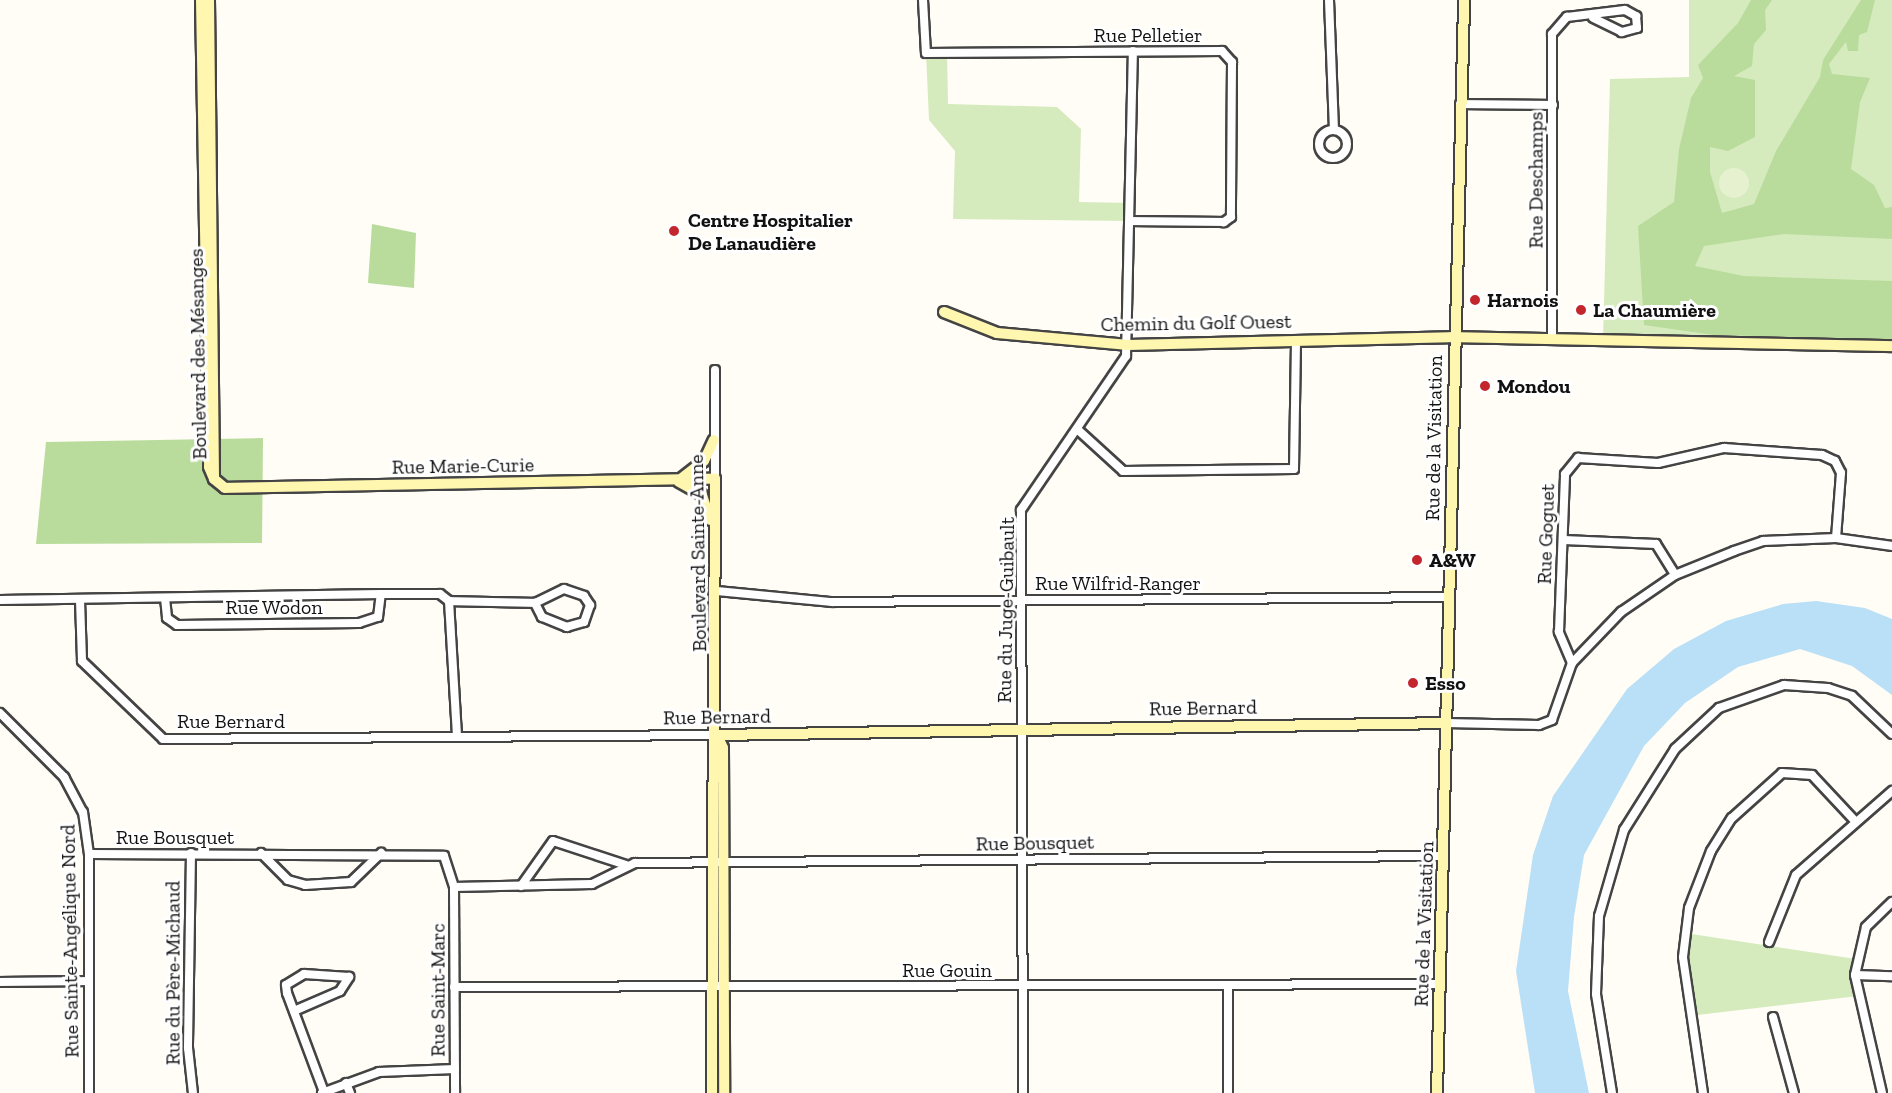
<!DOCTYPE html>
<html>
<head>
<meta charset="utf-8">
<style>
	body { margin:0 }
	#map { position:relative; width:1892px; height:1093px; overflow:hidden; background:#fffdf5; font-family:"Zilla Slab",serif }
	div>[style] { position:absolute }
	.green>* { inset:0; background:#d5ebbd }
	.forest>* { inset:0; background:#b9dc9c }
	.pitch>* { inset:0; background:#e6f2cf }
	.round { border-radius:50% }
	.water>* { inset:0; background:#b9e0f7 }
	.roads { filter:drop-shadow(2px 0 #444) drop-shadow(-2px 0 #444) drop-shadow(0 2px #444) drop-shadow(0 -2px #444) }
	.street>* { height:8px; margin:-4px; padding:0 4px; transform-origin:4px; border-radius:4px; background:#fff }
	.street>.ring { margin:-4px; padding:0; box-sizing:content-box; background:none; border:8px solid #fff; border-radius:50% }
	.secondary>* { height:10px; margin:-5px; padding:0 5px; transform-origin:5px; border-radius:5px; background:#fff6b0 }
	.dots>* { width:16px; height:16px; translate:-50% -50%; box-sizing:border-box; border:3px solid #fff; border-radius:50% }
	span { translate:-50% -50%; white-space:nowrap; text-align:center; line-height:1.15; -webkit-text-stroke:6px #fff; paint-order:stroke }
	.street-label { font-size:20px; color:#111 }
	.poi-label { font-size:20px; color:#111; font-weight:700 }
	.left { translate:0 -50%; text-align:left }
</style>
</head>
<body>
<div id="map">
	<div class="green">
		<div style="clip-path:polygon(1689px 0,1892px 0,1892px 348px,1603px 340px,1610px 79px,1689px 77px)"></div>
		<div style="clip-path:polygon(947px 52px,948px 104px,1057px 107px,1081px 129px,1079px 202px,1131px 203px,1130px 221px,953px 219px,955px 151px,929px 120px,926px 53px)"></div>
		<div style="clip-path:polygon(1685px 933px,1856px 959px,1858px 996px,1689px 1016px)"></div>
	</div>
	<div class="forest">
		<div style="clip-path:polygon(1751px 0,1772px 0,1765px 10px,1766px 30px,1754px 44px,1752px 66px,1734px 76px,1755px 80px,1755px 137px,1728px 151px,1710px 147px,1710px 172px,1722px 213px,1754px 204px,1776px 151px,1820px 77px,1823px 60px,1861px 0,1875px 0,1867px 32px,1859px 35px,1858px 51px,1848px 51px,1846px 42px,1829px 64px,1832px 74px,1870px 78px,1860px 102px,1851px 169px,1874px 185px,1885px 208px,1892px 207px,1892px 239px,1784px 234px,1704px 246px,1695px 266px,1744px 276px,1892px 281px,1892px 339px,1714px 335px,1644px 325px,1638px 226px,1674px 202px,1679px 149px,1691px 98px,1703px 78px,1698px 65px,1738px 23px)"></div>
		<div style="clip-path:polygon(372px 224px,416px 233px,414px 288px,368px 283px)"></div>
		<div style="clip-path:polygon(263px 438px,262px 543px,36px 544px,46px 442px)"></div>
	</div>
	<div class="pitch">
		<div class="round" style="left:1719px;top:168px;width:30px;height:30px"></div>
	</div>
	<div class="water">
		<div style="clip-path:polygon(1816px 601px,1865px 608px,1892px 619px,1892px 695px,1852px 666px,1800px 649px,1738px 667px,1685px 703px,1644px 746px,1584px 855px,1574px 917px,1568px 991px,1589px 1093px,1535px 1093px,1516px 971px,1533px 855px,1553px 796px,1627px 689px,1674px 649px,1726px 621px,1783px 604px)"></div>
	</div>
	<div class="roads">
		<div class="street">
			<div style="left:923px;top:0;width:53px;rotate:86.8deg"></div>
			<div style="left:926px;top:53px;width:296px;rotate:-0.4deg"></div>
			<div style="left:1222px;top:51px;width:15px;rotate:48deg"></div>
			<div style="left:1232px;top:62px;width:155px;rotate:90.4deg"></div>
			<div style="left:1231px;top:217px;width:9px;rotate:144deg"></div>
			<div style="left:1224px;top:222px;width:94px;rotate:-179.4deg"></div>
			<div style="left:1329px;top:0;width:130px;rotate:87.8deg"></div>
			<div style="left:1460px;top:104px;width:93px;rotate:0.6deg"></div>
			<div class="ring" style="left:1319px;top:130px;width:20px;height:20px"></div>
			<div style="left:1552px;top:339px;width:305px;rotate:-90deg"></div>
			<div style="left:1552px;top:34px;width:23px;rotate:-49deg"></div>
			<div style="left:1567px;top:17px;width:58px;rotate:-6.9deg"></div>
			<div style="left:1625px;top:10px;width:13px;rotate:29deg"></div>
			<div style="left:1636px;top:16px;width:12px;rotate:85deg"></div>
			<div style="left:1637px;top:28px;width:16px;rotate:165deg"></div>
			<div style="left:1622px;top:32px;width:32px;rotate:-154deg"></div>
			<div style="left:1077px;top:429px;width:62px;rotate:42.4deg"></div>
			<div style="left:1123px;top:471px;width:171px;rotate:-0.7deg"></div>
			<div style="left:1294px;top:469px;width:129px;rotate:-89.1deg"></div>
			<div style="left:715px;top:479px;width:109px;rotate:-90deg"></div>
			<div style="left:1564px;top:540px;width:92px;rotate:2.5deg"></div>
			<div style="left:1656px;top:544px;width:36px;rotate:58deg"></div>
			<div style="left:564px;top:589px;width:21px;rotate:19deg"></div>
			<div style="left:584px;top:596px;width:11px;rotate:56deg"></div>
			<div style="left:590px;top:605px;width:18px;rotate:109deg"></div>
			<div style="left:584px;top:622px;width:18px;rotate:164deg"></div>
			<div style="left:567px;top:627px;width:27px;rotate:-158deg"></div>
			<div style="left:542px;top:617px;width:16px;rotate:-117deg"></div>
			<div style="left:535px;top:603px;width:32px;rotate:-26deg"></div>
			<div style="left:717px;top:591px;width:116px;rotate:5.5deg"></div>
			<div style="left:832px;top:602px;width:617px;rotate:-0.46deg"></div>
			<div style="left:165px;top:598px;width:20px;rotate:84deg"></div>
			<div style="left:167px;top:618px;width:12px;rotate:35deg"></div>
			<div style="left:177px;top:625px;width:182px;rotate:-0.6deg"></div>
			<div style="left:359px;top:623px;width:20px;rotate:-18deg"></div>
			<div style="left:378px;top:617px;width:23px;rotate:-83deg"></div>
			<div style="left:0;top:600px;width:381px;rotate:-0.9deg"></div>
			<div style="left:381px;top:594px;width:59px"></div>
			<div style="left:440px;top:594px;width:11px;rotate:38deg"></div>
			<div style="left:80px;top:600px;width:61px;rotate:88.1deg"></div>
			<div style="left:82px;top:661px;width:112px;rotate:43.9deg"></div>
			<div style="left:163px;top:739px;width:554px;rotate:-0.41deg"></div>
			<div style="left:449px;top:601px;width:136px;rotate:86.6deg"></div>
			<div style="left:449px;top:601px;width:86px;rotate:1.3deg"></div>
			<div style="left:1572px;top:663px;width:34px;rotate:-113deg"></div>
			<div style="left:1559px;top:632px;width:158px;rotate:-87.8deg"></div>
			<div style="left:1565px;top:474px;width:21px;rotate:-51deg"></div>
			<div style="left:1578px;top:458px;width:80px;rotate:3.6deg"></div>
			<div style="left:1658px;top:463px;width:68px;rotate:-12.8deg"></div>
			<div style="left:1724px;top:448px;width:98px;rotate:4.1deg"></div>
			<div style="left:1822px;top:455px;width:14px;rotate:25deg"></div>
			<div style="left:1835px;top:461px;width:13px;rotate:63deg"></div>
			<div style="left:1841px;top:473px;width:65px;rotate:94.4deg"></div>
			<div style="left:0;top:713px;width:91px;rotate:45deg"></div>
			<div style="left:64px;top:777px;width:40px;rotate:62deg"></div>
			<div style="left:83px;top:812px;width:42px;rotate:81.9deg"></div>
			<div style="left:89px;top:854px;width:239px;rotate:90deg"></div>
			<div style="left:1446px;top:723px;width:93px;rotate:1.2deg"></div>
			<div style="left:1539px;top:725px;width:14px;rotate:-21deg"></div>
			<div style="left:1552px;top:720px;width:60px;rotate:-70.7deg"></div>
			<div style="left:1572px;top:663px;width:71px;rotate:-46.1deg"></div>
			<div style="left:1621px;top:612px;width:65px;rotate:-34.4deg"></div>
			<div style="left:1675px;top:575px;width:64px;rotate:-22.1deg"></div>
			<div style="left:1734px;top:551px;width:31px;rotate:-19deg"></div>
			<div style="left:1763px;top:541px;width:73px;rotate:-2.4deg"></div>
			<div style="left:1836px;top:538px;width:57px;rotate:8.1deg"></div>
			<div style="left:191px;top:853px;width:195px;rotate:90.9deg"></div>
			<div style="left:188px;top:1048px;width:45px;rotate:83.7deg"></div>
			<div style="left:261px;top:853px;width:38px;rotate:45deg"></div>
			<div style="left:288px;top:880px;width:18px;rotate:16deg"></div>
			<div style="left:305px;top:885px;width:46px;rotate:-3.7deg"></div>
			<div style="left:351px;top:882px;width:42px;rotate:-44deg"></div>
			<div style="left:89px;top:854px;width:355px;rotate:0.3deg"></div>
			<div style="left:444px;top:856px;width:33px;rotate:72deg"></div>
			<div style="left:454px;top:887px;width:206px;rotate:89.7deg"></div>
			<div style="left:521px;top:886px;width:55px;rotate:-54.6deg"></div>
			<div style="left:553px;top:841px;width:77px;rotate:18.2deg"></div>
			<div style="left:454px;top:887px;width:138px;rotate:-1.2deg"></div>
			<div style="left:592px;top:884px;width:48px;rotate:-26deg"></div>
			<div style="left:635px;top:863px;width:809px;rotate:-0.5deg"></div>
			<div style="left:1769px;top:942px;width:72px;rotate:-68.1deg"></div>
			<div style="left:1796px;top:875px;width:128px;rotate:-41.2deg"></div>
			<div style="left:1855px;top:975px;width:37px;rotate:2deg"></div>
			<div style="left:0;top:982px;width:89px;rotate:-0.6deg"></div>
			<div style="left:1228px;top:986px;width:107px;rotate:90deg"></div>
			<div style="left:454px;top:987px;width:987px;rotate:-0.17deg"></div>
			<div style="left:294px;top:1011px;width:50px;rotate:-23.5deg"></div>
			<div style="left:340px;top:991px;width:17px;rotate:-57deg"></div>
			<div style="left:349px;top:977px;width:45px;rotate:-176.2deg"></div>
			<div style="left:304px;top:974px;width:21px;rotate:149deg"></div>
			<div style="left:286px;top:985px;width:8px;rotate:83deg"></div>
			<div style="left:287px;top:993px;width:106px;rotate:69.5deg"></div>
			<div style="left:1773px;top:1017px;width:79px;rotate:74.6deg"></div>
			<div style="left:346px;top:1083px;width:11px;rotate:68deg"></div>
			<div style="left:322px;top:1093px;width:61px;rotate:-20.2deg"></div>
			<div style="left:379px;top:1072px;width:76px;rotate:-2.3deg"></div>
			<div style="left:1023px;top:1093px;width:583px;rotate:-90.2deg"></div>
			<div style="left:1021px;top:510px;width:186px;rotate:-55.7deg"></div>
			<div style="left:1126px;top:356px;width:305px;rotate:-88.7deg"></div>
			<div style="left:1612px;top:1093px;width:100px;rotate:-99.2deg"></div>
			<div style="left:1596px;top:994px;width:78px;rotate:-87.8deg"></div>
			<div style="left:1599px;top:916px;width:90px;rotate:-73.8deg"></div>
			<div style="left:1624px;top:830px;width:96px;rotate:-57.8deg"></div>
			<div style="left:1675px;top:749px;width:60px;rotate:-43deg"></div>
			<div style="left:1719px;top:708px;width:69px;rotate:-19.5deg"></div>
			<div style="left:1784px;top:685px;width:44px;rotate:3.9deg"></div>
			<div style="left:1828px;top:688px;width:25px;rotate:18deg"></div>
			<div style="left:1852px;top:696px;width:55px;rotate:43.5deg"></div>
			<div style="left:1703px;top:1093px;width:137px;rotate:-98.4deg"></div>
			<div style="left:1683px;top:957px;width:49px;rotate:-83deg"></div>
			<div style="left:1689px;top:908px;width:61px;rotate:-68.9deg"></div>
			<div style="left:1711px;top:851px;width:39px;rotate:-58deg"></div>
			<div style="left:1732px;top:818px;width:67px;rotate:-42deg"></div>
			<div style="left:1782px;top:773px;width:30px;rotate:4deg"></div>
			<div style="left:1812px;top:775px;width:63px;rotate:46.9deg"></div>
			<div style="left:1882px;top:1093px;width:121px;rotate:-102.9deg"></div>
			<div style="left:1855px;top:975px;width:49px;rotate:-77.1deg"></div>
			<div style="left:1866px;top:927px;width:36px;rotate:-44deg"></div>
		</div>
		<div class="secondary">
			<div style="left:201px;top:0;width:467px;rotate:89deg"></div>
			<div style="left:209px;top:467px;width:13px;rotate:67deg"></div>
			<div style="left:214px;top:479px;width:14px;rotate:39deg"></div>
			<div style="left:225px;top:488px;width:490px;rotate:-1.1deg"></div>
			<div style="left:715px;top:479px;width:614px;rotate:90.28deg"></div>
			<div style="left:209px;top:0;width:479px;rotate:89.4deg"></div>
			<div style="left:944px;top:312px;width:57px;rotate:21.6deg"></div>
			<div style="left:997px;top:333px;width:132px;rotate:5.2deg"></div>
			<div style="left:1128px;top:345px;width:326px;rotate:-1.4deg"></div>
			<div style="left:1454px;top:337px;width:438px;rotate:1.2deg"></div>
			<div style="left:682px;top:478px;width:28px;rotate:-38deg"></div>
			<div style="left:704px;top:461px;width:23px;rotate:-65deg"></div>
			<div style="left:679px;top:482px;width:26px;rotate:29deg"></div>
			<div style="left:702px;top:495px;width:26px;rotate:72deg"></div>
			<div style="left:717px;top:735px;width:729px;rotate:-0.94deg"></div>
			<div style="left:717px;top:735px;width:14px;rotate:65deg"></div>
			<div style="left:723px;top:748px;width:345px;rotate:89.8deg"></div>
			<div style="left:1437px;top:1093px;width:1093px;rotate:-88.58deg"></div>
		</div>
	</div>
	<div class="dots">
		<div style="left:674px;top:231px;background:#c4262e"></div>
		<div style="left:1475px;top:300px;background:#c4262e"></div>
		<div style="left:1581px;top:310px;background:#c4262e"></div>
		<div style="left:1485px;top:386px;background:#c4262e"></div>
		<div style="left:1417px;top:560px;background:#c4262e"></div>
		<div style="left:1413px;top:683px;background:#c4262e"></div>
	</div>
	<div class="street-label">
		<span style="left:1148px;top:35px">Rue Pelletier</span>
		<span style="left:1536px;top:180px;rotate:-90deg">Rue Deschamps</span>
		<span style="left:1196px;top:323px;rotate:-1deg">Chemin du Golf Ouest</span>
		<span style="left:198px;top:354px;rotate:-91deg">Boulevard des Mésanges</span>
		<span style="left:1434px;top:438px;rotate:-89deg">Rue de la Visitation</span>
		<span style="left:463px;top:466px;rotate:-1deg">Rue Marie-Curie</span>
		<span style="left:1546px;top:534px;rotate:-88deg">Rue Goguet</span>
		<span style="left:698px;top:553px;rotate:-91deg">Boulevard Sainte-Anne</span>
		<span style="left:1118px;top:583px">Rue Wilfrid-Ranger</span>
		<span style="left:274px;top:607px">Rue Wodon</span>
		<span style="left:1006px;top:610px;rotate:-89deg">Rue du Juge-Guibault</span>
		<span style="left:1203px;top:708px;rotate:-1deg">Rue Bernard</span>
		<span style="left:717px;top:717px;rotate:-1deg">Rue Bernard</span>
		<span style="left:231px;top:721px">Rue Bernard</span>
		<span style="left:175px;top:837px">Rue Bousquet</span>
		<span style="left:1035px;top:843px;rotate:-1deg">Rue Bousquet</span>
		<span style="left:1424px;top:924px;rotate:-88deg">Rue de la Visitation</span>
		<span style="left:70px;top:941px;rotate:-91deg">Rue Sainte-Angélique Nord</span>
		<span style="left:947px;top:970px">Rue Gouin</span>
		<span style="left:173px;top:973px;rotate:-90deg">Rue du Père-Michaud</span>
		<span style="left:438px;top:990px;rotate:-90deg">Rue Saint-Marc</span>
	</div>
	<div class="poi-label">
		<span class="left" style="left:688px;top:232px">Centre Hospitalier<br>De Lanaudière</span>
		<span class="left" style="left:1487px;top:300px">Harnois</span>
		<span class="left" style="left:1593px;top:310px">La Chaumière</span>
		<span class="left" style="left:1497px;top:386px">Mondou</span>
		<span class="left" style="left:1429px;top:560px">A&amp;W</span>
		<span class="left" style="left:1425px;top:683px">Esso</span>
	</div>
</div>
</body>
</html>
